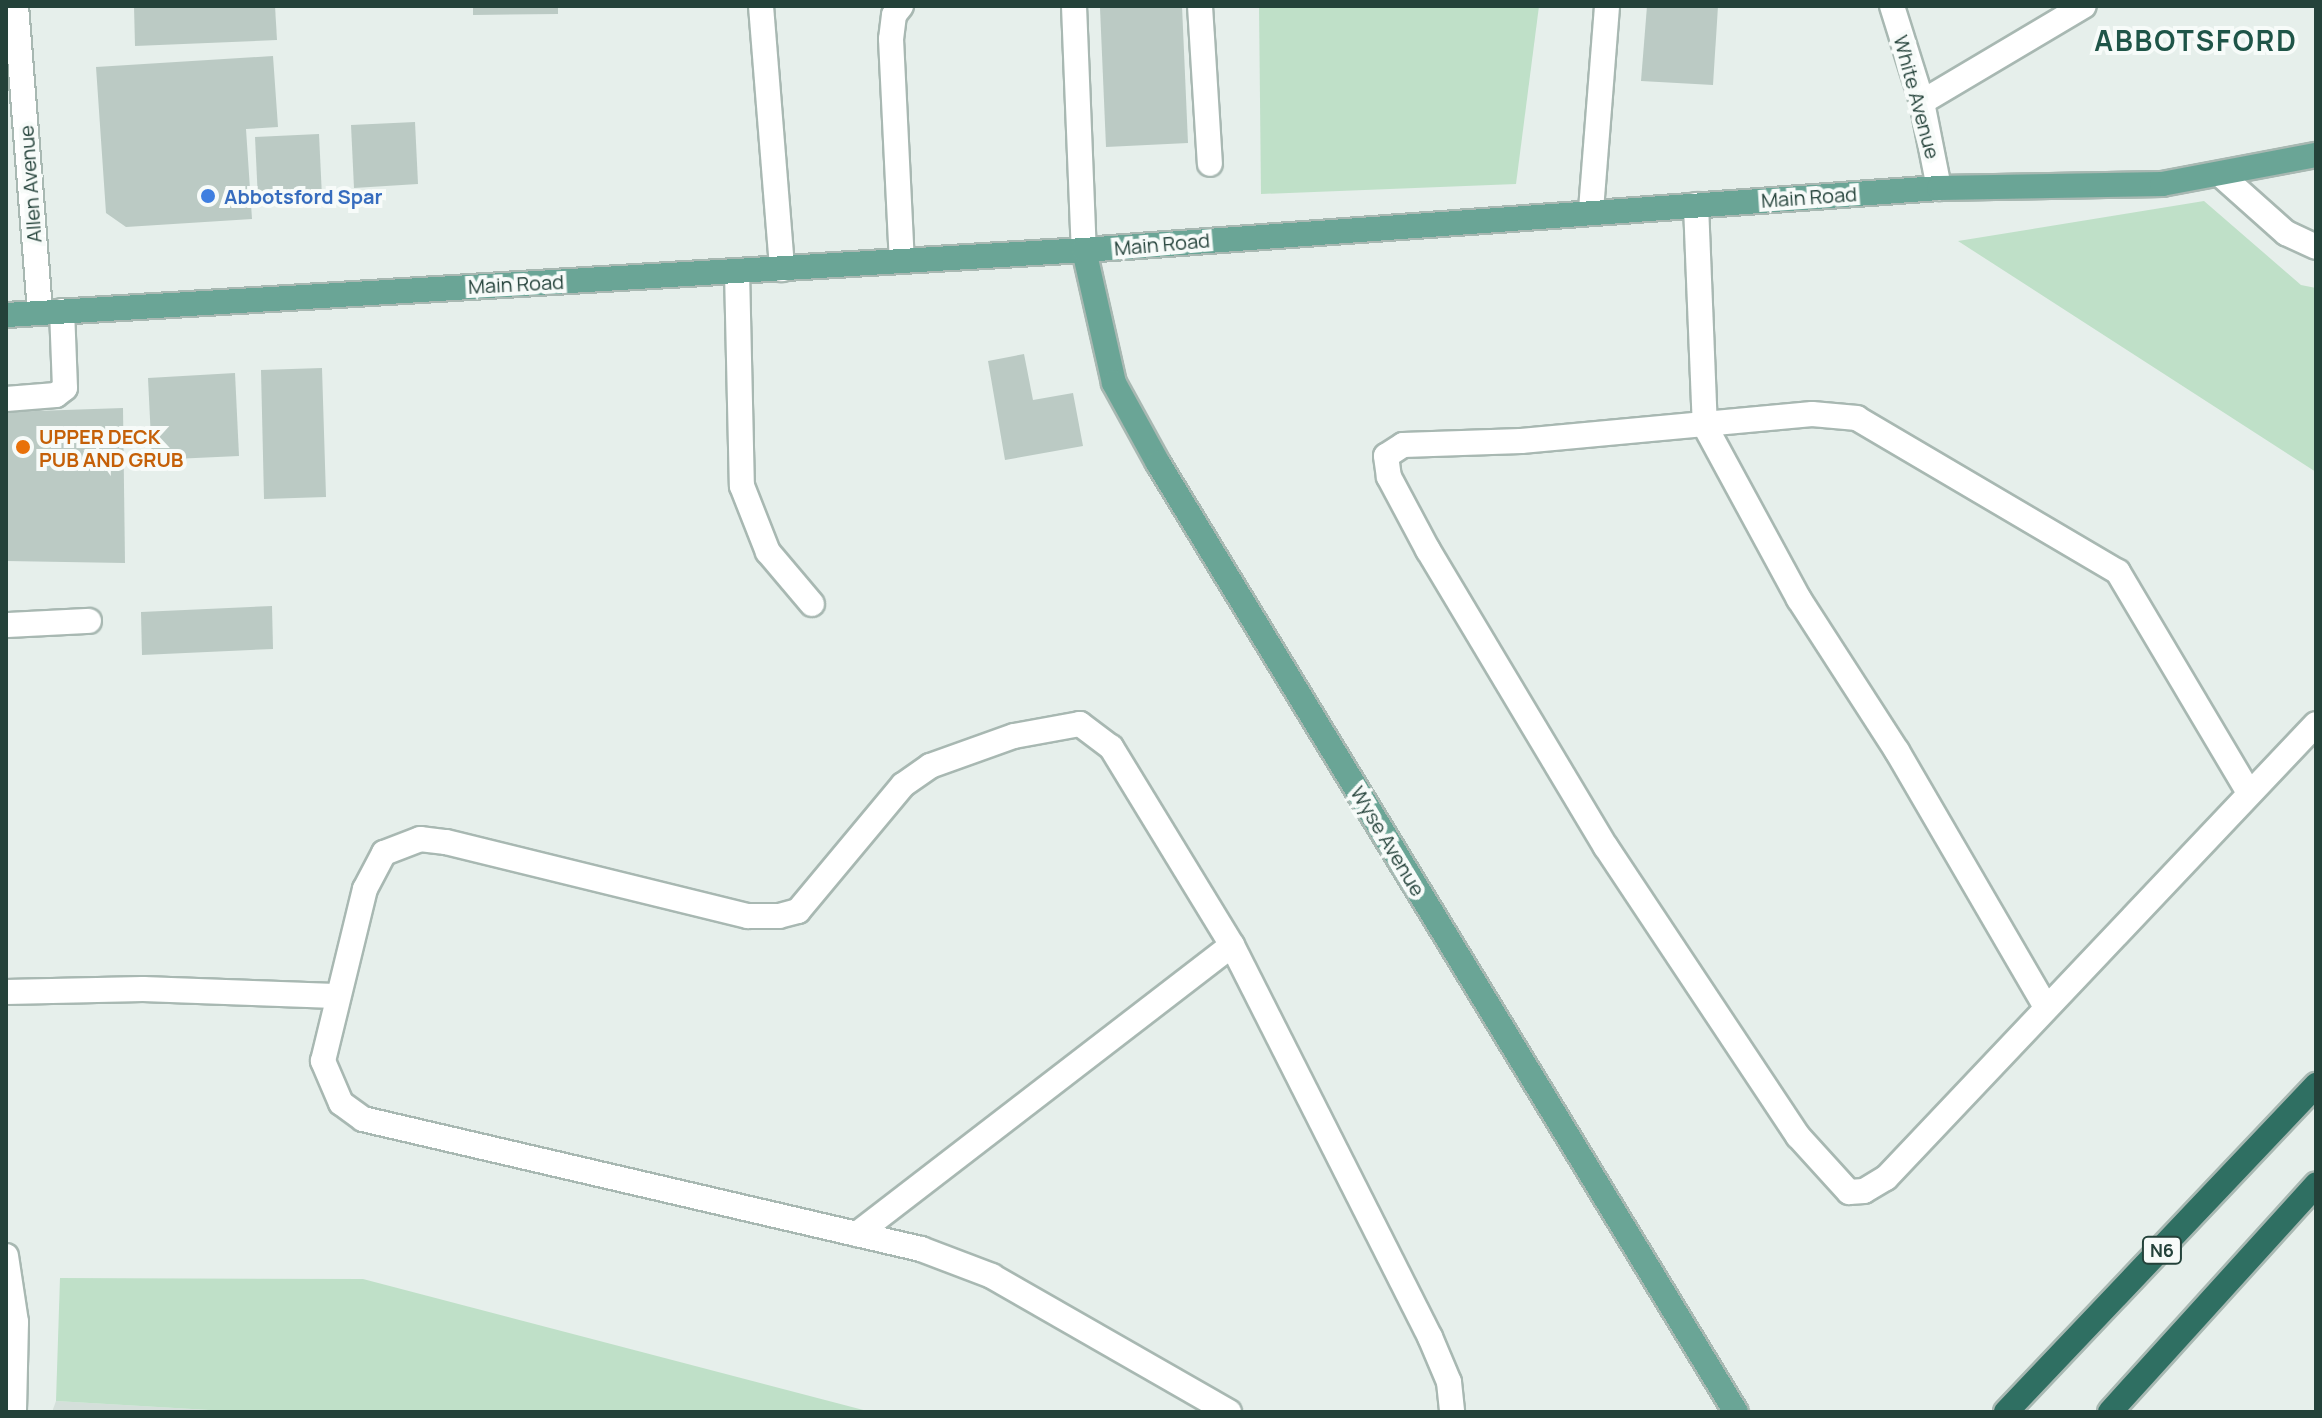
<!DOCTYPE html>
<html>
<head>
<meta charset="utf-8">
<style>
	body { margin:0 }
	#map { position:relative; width:2322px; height:1418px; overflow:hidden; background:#e6efeb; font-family:Manrope,sans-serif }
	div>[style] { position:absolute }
	.built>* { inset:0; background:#d4dfda }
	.green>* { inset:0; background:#bfe0c8 }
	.building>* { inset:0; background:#bbcac4 }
	.roads { filter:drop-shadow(2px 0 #a8b8b2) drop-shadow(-2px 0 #a8b8b2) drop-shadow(0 2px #a8b8b2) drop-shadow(0 -2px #a8b8b2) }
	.minor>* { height:24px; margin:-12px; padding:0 12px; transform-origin:12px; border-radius:12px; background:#fff }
	.major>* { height:24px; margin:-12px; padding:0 12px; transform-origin:12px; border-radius:12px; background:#6aa596 }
	.highway>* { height:24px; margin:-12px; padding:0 12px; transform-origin:12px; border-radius:12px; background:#2f6f62 }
	.dots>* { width:22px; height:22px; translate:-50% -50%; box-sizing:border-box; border:4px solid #f7fbf9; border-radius:50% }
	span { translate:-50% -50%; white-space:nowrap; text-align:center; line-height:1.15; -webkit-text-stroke:8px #f7fbf9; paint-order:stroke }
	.shield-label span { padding:2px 6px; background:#f7fbf9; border:2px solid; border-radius:6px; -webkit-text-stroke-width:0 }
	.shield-label { font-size:18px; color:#24423a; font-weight:700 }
	.street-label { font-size:20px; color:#24423a }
	.shop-label { font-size:20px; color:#366cbe; font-weight:700 }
	.left { translate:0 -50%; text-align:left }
	.food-label { font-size:20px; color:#c56008; font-weight:700 }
	.district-label { font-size:28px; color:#1f5548; font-weight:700; letter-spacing:2px }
	.frame { position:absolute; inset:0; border:8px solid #24423a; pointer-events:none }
</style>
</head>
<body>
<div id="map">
	<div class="built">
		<div style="clip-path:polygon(56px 1401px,243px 1412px,52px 1412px)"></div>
	</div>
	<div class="green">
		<div style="clip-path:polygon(1259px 6px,1539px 6px,1516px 184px,1261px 194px)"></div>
		<div style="clip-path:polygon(2204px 201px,2301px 285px,2316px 288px,2316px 472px,1958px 241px)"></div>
		<div style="clip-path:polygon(60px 1278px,363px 1279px,871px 1412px,243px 1412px,56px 1401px)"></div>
	</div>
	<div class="building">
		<div style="clip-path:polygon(134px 6px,275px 6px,277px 40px,135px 46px)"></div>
		<div style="clip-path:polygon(473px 6px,558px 6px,558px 14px,473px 15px)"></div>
		<div style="clip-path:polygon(1136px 6px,1182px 6px,1188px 143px,1106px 147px,1100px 8px)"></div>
		<div style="clip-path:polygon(1647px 6px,1718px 6px,1713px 85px,1641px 81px)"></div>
		<div style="clip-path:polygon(273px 56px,278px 127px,246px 129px,252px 219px,126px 227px,106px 213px,96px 67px)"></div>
		<div style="clip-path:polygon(415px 122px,418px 184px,354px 188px,351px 125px)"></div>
		<div style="clip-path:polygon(319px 134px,322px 197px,258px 200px,255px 137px)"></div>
		<div style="clip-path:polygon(1024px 354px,1033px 400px,1073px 393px,1083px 446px,1005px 460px,988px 361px)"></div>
		<div style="clip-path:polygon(322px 368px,326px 497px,264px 499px,261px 370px)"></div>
		<div style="clip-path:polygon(235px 373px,239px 456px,152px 460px,148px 378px)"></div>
		<div style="clip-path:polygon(123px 408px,125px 563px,6px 561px,6px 412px)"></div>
		<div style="clip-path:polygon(272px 606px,273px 649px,142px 655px,141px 612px)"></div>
	</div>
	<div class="roads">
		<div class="minor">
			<div style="left:16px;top:6px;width:308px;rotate:85.5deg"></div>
			<div style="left:761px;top:6px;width:264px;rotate:85.4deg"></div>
			<div style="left:901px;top:6px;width:11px;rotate:128deg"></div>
			<div style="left:894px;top:15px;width:24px;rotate:97deg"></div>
			<div style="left:891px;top:39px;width:222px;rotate:87.2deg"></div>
			<div style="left:1074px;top:6px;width:244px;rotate:87.7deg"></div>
			<div style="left:1200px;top:6px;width:158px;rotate:86.4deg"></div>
			<div style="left:1892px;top:6px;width:101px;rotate:72.6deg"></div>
			<div style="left:1922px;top:102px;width:88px;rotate:78.8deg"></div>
			<div style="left:1922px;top:102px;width:188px;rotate:-30.7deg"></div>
			<div style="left:2222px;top:176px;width:86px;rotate:41.7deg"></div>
			<div style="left:2286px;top:233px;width:33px;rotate:25deg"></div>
			<div style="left:1696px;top:205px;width:221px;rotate:87.7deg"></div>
			<div style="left:1705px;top:426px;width:197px;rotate:61.5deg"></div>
			<div style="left:1799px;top:599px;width:181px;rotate:57.2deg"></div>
			<div style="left:1897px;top:751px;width:294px;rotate:59.8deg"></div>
			<div style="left:1591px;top:210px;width:205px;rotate:-85.5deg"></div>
			<div style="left:737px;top:271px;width:215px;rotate:88.7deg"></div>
			<div style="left:742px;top:486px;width:71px;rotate:68.5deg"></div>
			<div style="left:768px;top:552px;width:68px;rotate:49.8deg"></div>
			<div style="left:6px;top:399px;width:50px;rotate:-4.6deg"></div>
			<div style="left:56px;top:395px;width:11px;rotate:-38deg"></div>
			<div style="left:65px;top:388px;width:77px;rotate:-92.2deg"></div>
			<div style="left:6px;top:625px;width:83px;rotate:-2.8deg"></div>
			<div style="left:2248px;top:791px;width:255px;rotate:-120.7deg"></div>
			<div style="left:2118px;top:572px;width:303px;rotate:-149.5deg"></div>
			<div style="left:1857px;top:418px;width:45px;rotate:-174.9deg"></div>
			<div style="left:1812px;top:414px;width:292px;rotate:174.7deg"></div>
			<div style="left:1521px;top:441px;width:118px;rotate:178.1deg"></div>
			<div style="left:1403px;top:445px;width:20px;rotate:147deg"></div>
			<div style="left:1386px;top:456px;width:21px;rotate:82deg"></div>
			<div style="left:1389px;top:477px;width:83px;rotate:61.9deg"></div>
			<div style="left:1428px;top:550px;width:346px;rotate:59.1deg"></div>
			<div style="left:1606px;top:847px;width:347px;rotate:56.4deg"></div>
			<div style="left:1798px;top:1136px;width:76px;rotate:47.7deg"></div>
			<div style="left:1849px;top:1192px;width:15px;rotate:-4deg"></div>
			<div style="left:1864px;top:1191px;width:26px;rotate:-31deg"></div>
			<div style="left:1886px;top:1178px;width:625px;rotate:-46.56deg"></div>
			<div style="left:6px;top:992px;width:137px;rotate:-1.3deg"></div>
			<div style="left:143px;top:989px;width:192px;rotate:2.1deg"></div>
			<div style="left:857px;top:1234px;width:473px;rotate:-37.6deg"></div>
			<div style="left:6px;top:1256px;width:67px;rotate:81.4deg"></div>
			<div style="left:16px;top:1322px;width:90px;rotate:91.3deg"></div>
			<div style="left:1229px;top:1412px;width:273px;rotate:-150.2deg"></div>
			<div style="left:992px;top:1276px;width:76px;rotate:-159.2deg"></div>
			<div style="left:921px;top:1249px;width:573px;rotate:-166.89deg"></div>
			<div style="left:363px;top:1119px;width:27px;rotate:-144deg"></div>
			<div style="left:341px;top:1103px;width:46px;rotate:-113.2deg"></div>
			<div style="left:323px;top:1061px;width:177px;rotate:-76.3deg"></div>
			<div style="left:365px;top:889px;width:41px;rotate:-62.2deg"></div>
			<div style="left:384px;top:853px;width:39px;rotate:-21deg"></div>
			<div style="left:420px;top:839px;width:26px;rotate:7deg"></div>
			<div style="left:446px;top:842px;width:311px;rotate:13.8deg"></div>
			<div style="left:748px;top:916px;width:31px"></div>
			<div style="left:779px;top:916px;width:20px;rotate:-15deg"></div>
			<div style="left:798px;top:911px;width:164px;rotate:-50.2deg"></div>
			<div style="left:903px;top:785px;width:33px;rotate:-35deg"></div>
			<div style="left:930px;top:766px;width:89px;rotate:-19.7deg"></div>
			<div style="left:1014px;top:736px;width:67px;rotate:-10.3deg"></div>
			<div style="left:1080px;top:724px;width:39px;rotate:37deg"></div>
			<div style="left:1111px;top:747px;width:232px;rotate:58.6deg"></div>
			<div style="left:1232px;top:945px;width:439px;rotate:63.2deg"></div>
			<div style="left:1430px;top:1337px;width:49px;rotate:67.1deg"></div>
			<div style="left:1449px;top:1382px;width:30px;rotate:84deg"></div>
		</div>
		<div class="major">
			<div style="left:1084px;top:250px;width:136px;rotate:77.3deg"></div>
			<div style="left:1114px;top:383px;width:91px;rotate:61.2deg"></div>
			<div style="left:1158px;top:463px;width:1111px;rotate:58.66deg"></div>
			<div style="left:6px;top:315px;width:1080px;rotate:-3.45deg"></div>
			<div style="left:1084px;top:250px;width:857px;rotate:-4.15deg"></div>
			<div style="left:1939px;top:188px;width:223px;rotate:-1deg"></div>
			<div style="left:2162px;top:184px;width:157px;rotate:-10.7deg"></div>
		</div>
		<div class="highway">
			<div style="left:2006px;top:1412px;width:451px;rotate:-46.5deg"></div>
			<div style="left:2110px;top:1412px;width:307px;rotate:-47.8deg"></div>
		</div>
	</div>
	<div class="dots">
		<div style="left:208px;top:196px;background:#3f7fe0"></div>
		<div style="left:23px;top:447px;background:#e8710a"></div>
	</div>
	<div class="shield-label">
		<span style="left:2162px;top:1250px">N6</span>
	</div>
	<div class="street-label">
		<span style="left:1917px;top:97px;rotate:75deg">White Avenue</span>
		<span style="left:30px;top:184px;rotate:-94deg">Allen Avenue</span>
		<span style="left:1809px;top:197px;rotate:-4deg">Main Road</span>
		<span style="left:1162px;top:244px;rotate:-5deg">Main Road</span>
		<span style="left:516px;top:284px;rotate:-3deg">Main Road</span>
		<span style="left:1388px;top:841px;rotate:59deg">Wyse Avenue</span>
	</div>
	<div class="shop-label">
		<span class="left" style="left:224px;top:196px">Abbotsford Spar</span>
	</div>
	<div class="food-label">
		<span class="left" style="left:39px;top:448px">UPPER DECK<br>PUB AND GRUB</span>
	</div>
	<div class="district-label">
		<span style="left:2196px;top:40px">ABBOTSFORD</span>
	</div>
	<div class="frame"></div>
</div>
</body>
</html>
